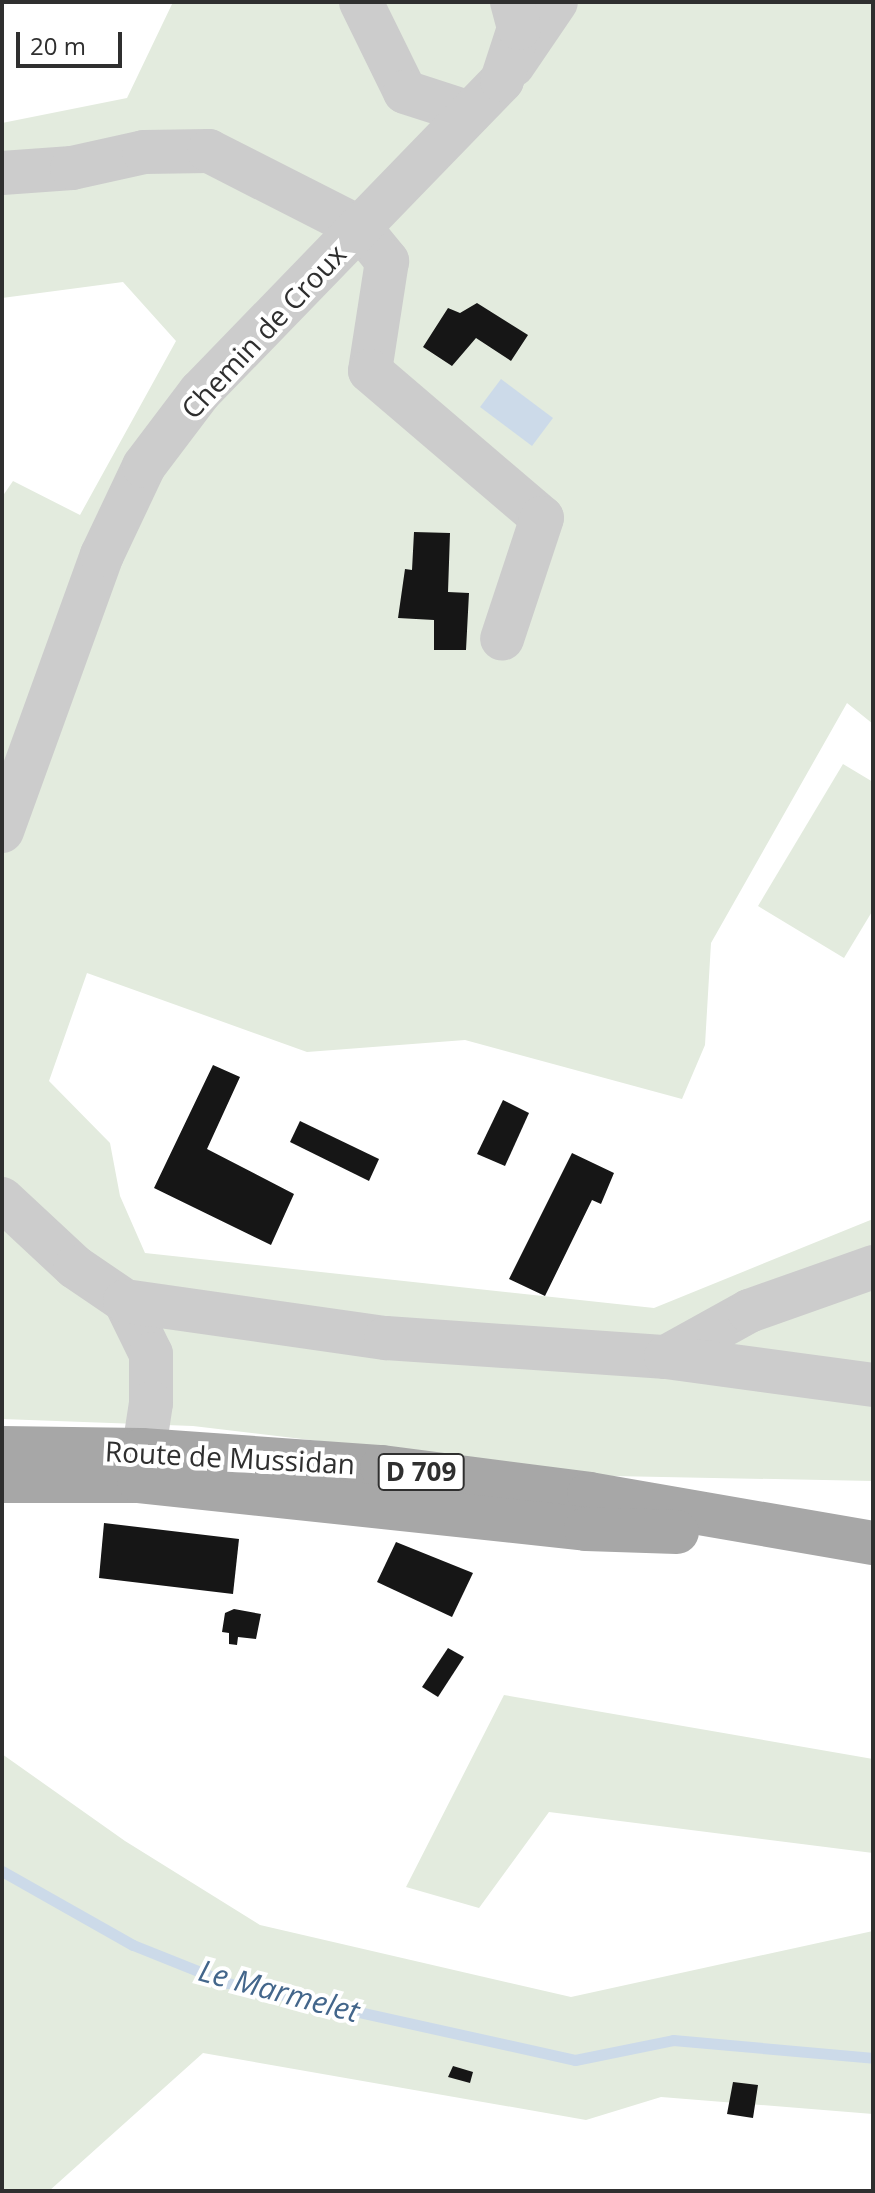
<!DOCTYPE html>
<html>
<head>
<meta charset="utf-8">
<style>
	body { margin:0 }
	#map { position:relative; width:875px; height:2193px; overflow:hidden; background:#fff; font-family:"Open Sans",sans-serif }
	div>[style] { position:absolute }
	.green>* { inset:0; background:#e3ebde }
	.water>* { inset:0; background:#ccdae9 }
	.stream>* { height:11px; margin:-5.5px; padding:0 5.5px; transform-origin:5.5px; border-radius:5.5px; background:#ccdae9 }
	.building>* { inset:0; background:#161616 }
	.minor>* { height:44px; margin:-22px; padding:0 22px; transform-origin:22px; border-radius:22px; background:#ccc }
	.major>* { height:44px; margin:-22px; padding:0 22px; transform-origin:22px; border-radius:22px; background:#a7a7a7 }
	span { translate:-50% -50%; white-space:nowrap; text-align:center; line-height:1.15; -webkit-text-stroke:8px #fff; paint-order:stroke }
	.shield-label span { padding:2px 6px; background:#fff; border:2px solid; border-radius:6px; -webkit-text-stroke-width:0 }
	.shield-label { font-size:26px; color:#2f2f2f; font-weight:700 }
	.street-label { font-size:28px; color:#2f2f2f }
	.water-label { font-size:30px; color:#43668b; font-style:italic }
	.frame { position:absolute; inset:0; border:4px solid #2f2f2f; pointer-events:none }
	.scale { position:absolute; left:16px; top:32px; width:106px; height:36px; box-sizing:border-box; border:4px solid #2f2f2f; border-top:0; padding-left:10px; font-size:24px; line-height:28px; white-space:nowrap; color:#2f2f2f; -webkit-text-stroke:6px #fff; paint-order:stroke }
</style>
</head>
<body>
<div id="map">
	<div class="green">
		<div style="clip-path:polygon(173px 2px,873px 2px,873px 724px,847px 703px,711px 943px,705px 1045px,682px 1099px,465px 1040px,307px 1052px,87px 973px,49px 1081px,110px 1143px,120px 1196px,145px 1253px,654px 1308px,873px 1219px,873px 1481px,612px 1476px,193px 1426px,2px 1419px,2px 497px,13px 481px,80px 515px,176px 341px,123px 282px,2px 298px,2px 123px,127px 98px)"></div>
		<div style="clip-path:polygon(843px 764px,873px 782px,873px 910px,844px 958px,758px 906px)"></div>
		<div style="clip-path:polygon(504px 1695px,873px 1759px,873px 1853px,549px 1812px,479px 1908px,406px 1887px)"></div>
		<div style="clip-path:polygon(2px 1754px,125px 1841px,260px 1925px,571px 1997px,873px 1931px,873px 2114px,661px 2097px,586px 2120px,203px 2053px,49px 2191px,2px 2191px)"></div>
	</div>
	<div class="water">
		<div style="clip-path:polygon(501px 379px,553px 418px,532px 446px,480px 407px)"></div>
	</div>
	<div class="stream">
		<div style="left:2px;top:1871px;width:150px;rotate:29.5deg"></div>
		<div style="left:133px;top:1945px;width:102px;rotate:21.8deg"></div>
		<div style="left:228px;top:1983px;width:355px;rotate:12.5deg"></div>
		<div style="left:575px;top:2060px;width:100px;rotate:-11.5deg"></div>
		<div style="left:673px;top:2040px;width:201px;rotate:5.1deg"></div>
	</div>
	<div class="building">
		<div style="clip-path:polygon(477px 303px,528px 335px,511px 361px,476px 338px,452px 366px,423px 347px,448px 308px,460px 313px)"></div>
		<div style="clip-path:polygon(414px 532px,450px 533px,448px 592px,469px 593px,466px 650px,434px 650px,434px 620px,398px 618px,405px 569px,412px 570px)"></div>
		<div style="clip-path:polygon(213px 1065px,240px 1077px,207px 1149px,294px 1194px,271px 1245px,154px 1188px)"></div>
		<div style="clip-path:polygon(503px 1100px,529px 1113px,505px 1166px,477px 1154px)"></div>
		<div style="clip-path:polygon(300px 1121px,379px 1159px,369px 1181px,290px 1142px)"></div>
		<div style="clip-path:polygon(572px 1153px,614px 1173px,601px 1204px,592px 1200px,545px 1296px,509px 1279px)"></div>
		<div style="clip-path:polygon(104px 1523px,239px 1539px,233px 1594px,99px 1578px)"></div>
		<div style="clip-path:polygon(396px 1542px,473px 1573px,452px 1617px,377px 1582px)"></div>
		<div style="clip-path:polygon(234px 1609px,261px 1614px,256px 1639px,238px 1637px,237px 1645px,229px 1644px,229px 1633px,222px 1632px,225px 1613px)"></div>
		<div style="clip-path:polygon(448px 1648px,464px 1657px,438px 1697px,422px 1687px)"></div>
		<div style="clip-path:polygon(453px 2066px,473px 2072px,470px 2083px,448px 2077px)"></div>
		<div style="clip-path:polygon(733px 2082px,758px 2085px,753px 2118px,727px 2114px)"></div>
	</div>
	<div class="minor">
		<div style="left:361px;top:2px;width:100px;rotate:63.9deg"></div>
		<div style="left:405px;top:92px;width:68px;rotate:17.9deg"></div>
		<div style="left:513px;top:65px;width:76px;rotate:-55.7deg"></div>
		<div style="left:2px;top:173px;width:70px;rotate:-4.1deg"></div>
		<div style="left:72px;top:168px;width:74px;rotate:-12.5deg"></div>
		<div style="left:144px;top:152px;width:65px;rotate:-0.9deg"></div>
		<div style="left:209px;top:151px;width:169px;rotate:27deg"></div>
		<div style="left:360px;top:228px;width:43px;rotate:50.7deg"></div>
		<div style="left:387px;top:261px;width:111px;rotate:98.8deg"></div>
		<div style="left:370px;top:371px;width:226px;rotate:40.5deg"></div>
		<div style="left:542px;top:518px;width:127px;rotate:108.3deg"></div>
		<div style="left:2px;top:831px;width:294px;rotate:-70.1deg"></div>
		<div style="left:102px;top:555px;width:98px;rotate:-64.7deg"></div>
		<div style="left:144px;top:466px;width:93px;rotate:-52.9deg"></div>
		<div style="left:200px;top:392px;width:434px;rotate:-45.9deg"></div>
		<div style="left:502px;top:80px;width:55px;rotate:-71.9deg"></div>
		<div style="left:519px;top:28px;width:27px;rotate:-105deg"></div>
		<div style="left:2px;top:1199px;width:100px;rotate:43deg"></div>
		<div style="left:75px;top:1267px;width:60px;rotate:34.2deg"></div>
		<div style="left:125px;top:1301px;width:59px;rotate:63.9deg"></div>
		<div style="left:151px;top:1354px;width:49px;rotate:90deg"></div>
		<div style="left:151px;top:1403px;width:79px;rotate:98.7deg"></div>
		<div style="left:125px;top:1301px;width:264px;rotate:8.1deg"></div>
		<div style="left:386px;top:1338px;width:281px;rotate:3.9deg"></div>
		<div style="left:666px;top:1357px;width:95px;rotate:-29deg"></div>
		<div style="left:749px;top:1311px;width:132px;rotate:-19.5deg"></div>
		<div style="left:666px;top:1357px;width:209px;rotate:7.7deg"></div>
	</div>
	<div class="major">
		<div style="left:2px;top:1448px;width:140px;rotate:0.8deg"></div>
		<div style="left:142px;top:1450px;width:241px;rotate:4.1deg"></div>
		<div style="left:382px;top:1467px;width:209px;rotate:7.4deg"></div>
		<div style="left:589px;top:1494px;width:288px;rotate:9.8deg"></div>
		<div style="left:2px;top:1481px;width:137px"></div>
		<div style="left:139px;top:1481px;width:450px;rotate:6.1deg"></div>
		<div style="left:586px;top:1529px;width:91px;rotate:1.9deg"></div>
	</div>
	<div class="shield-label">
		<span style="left:421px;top:1472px">D 709</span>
	</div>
	<div class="street-label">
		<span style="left:263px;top:331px;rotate:-47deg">Chemin de Croux</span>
		<span style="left:230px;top:1457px;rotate:3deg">Route de Mussidan</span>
	</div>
	<div class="water-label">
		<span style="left:279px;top:1991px;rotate:15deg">Le Marmelet</span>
	</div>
	<div class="frame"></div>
	<div class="scale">20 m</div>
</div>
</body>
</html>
